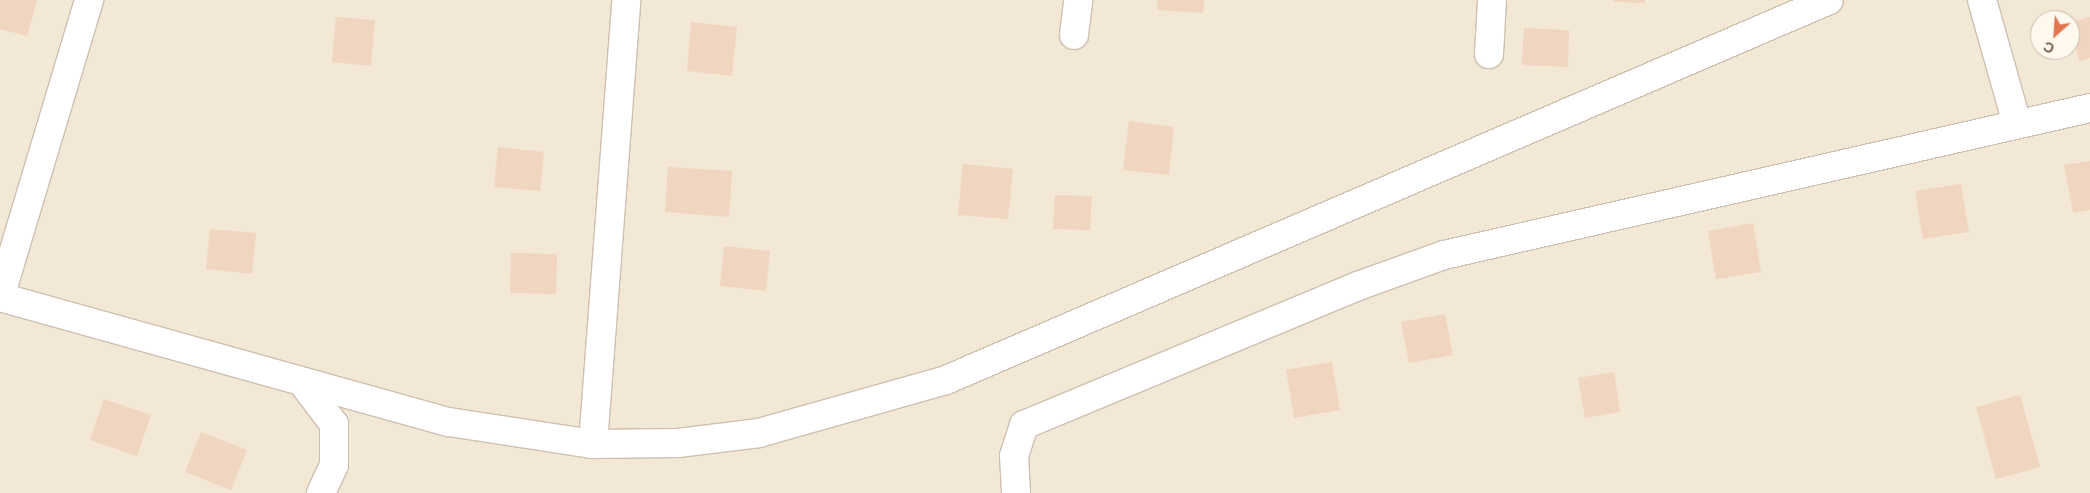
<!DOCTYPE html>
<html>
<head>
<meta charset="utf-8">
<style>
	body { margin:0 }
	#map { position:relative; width:2090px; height:493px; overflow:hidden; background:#fcf4e7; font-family:Helvetica,sans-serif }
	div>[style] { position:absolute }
	.residential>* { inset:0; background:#f3e7d6 }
	.building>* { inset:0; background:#f0d5c0 }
	.roads { filter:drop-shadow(1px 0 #cfbfb0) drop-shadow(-1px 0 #cfbfb0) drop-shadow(0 1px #cfbfb0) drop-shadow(0 -1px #cfbfb0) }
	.minor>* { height:28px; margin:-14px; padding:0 14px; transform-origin:14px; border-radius:14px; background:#fff }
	span { translate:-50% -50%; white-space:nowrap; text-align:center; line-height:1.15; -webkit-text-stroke:4.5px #fef8ed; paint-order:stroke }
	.north { position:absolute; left:2030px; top:10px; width:50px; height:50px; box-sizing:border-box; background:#fef8ed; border:1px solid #c7baad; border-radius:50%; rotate:206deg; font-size:14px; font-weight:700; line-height:20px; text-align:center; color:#755c4c }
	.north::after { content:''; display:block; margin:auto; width:18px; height:22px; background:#e17651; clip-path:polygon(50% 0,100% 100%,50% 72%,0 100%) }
</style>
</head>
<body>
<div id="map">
	<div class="residential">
		<div style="clip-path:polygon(evenodd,0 0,2090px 0,2090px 493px,0 493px,0 0,2040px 20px,2070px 20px,2070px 50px,2040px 50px,2040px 20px)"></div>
	</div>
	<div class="building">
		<div style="clip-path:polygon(0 0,37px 0,27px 36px,0 29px)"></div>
		<div style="clip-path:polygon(1158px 0,1204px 0,1203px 13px,1157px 10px)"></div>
		<div style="clip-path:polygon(1613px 0,1645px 0,1645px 3px,1613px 2px)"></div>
		<div style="clip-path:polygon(336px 17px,375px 20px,371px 66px,332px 62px)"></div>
		<div style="clip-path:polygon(2090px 17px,2090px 58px,2079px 61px,2070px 22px)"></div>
		<div style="clip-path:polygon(691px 22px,737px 27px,732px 76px,687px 71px)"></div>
		<div style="clip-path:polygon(1524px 28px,1569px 30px,1568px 67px,1522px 65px)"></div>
		<div style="clip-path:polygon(1129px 121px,1174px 127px,1169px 175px,1123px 170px)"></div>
		<div style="clip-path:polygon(498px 147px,544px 152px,540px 191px,494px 187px)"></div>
		<div style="clip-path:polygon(2090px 161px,2090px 210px,2073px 213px,2064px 165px)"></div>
		<div style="clip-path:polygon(963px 164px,1013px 169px,1008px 219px,958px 215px)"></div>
		<div style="clip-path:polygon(668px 167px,732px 171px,729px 217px,665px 212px)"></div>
		<div style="clip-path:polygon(1961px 184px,1969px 232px,1923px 239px,1915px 191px)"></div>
		<div style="clip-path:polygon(1055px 195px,1092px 196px,1090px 230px,1053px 229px)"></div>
		<div style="clip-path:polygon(1753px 223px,1761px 272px,1716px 279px,1708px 231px)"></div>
		<div style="clip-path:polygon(210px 229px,256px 233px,252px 274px,206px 269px)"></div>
		<div style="clip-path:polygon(724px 246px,770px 251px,766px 291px,720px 286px)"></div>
		<div style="clip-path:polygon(511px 253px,557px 254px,556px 294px,510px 293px)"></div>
		<div style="clip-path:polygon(1445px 314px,1453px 355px,1409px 363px,1401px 322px)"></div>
		<div style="clip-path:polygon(1332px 362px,1340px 410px,1294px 418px,1286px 370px)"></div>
		<div style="clip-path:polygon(1614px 372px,1620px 412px,1585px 418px,1578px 378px)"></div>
		<div style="clip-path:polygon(2020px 395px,2040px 467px,1996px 479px,1976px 407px)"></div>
		<div style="clip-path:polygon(104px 399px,151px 415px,137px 456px,90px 440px)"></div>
		<div style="clip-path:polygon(201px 432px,247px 450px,231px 490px,185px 472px)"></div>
	</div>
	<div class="roads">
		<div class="minor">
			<div style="left:1982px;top:0;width:129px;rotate:74.2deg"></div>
			<div style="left:1074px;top:35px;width:35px;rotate:-83deg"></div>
			<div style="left:1489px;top:54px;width:54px;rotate:-86.8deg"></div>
			<div style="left:0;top:297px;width:466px;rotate:15.6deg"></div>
			<div style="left:449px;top:422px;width:146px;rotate:8.7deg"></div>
			<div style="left:593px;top:444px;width:85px;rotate:-0.7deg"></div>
			<div style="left:678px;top:443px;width:82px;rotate:-7deg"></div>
			<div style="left:759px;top:433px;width:194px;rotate:-15.8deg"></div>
			<div style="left:946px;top:380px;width:961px;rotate:-23.28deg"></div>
			<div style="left:0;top:297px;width:310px;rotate:-73.3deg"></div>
			<div style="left:302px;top:382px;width:53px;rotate:52.7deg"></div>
			<div style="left:334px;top:424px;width:41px;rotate:90deg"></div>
			<div style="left:334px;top:465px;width:31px;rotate:115deg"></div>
			<div style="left:593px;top:444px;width:445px;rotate:-85.7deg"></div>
			<div style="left:1016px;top:493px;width:37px;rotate:-93deg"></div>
			<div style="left:1014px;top:456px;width:33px;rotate:-72deg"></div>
			<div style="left:1024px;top:425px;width:362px;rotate:-22.6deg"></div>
			<div style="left:1358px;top:286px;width:91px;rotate:-19.8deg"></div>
			<div style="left:1444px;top:255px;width:663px;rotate:-12.82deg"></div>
		</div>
	</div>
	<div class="north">С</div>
</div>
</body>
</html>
